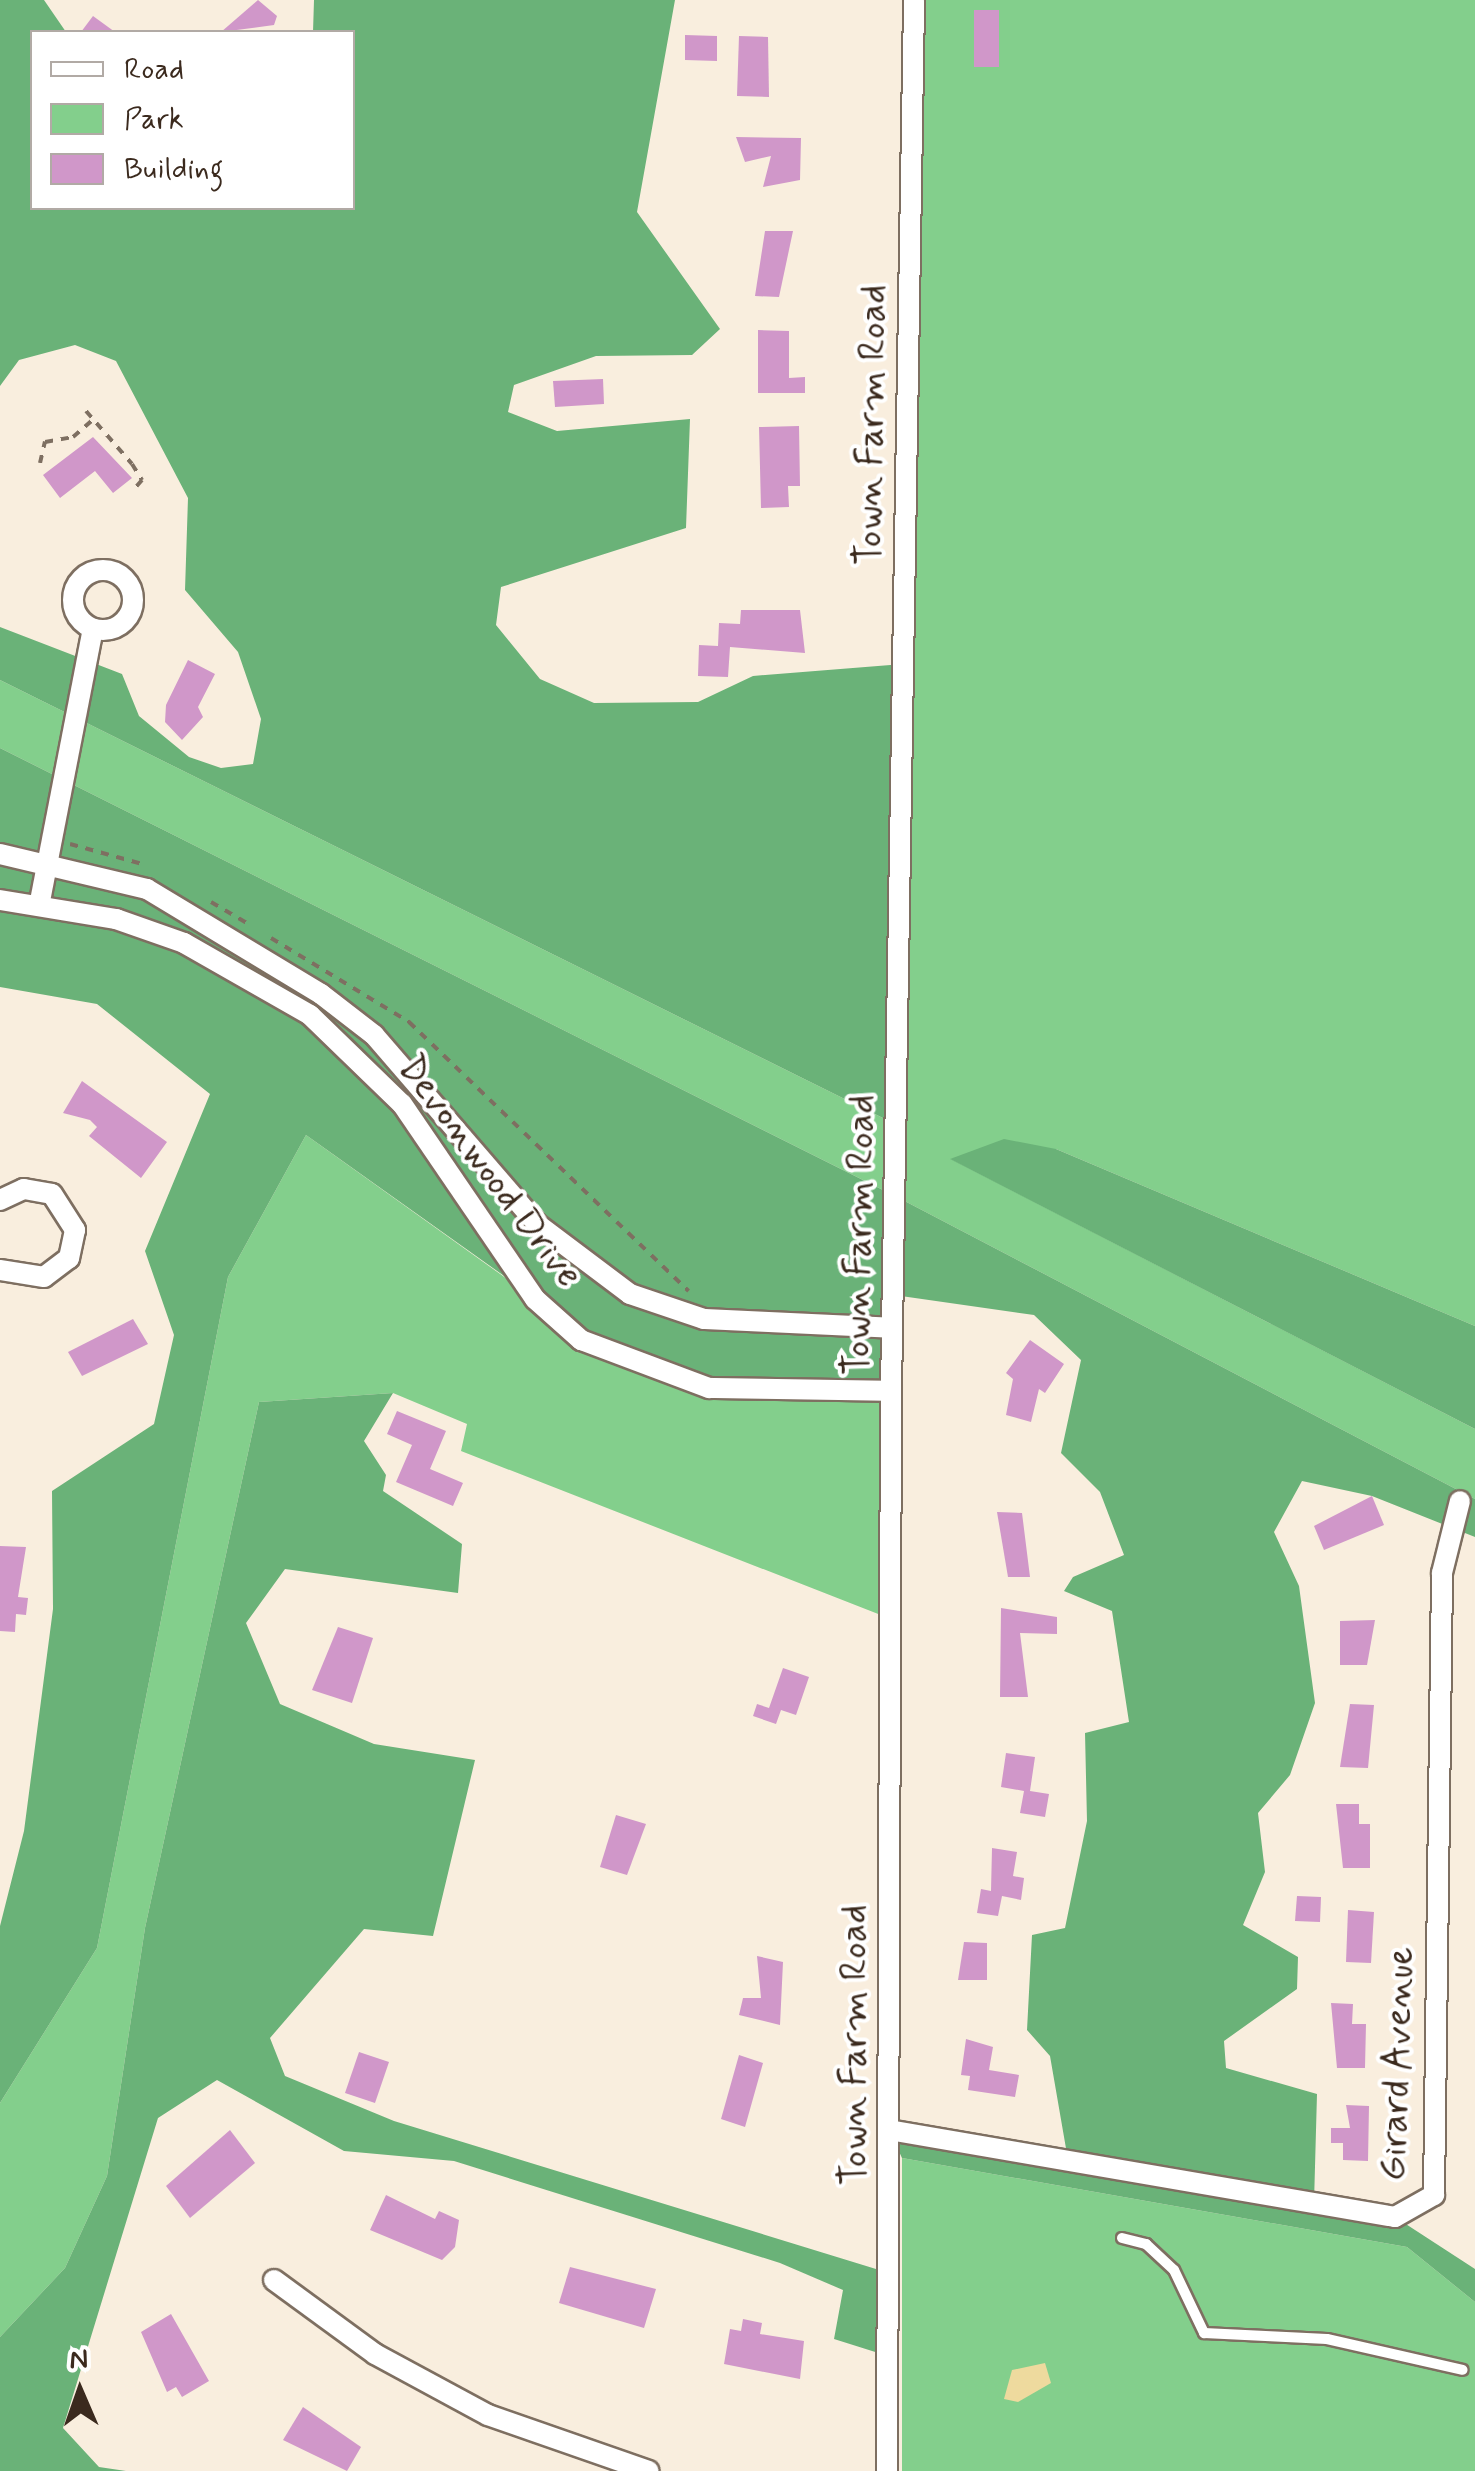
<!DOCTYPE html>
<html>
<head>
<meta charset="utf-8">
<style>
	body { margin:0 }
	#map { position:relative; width:1475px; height:2471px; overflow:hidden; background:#f9eede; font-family:Mynerve,sans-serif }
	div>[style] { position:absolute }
	.green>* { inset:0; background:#83cf8c }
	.forest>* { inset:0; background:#6ab278 }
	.sand>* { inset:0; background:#eeda9e }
	.building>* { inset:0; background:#d097c9 }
	.path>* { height:4px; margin-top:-2px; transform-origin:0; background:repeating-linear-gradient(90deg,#7e6f61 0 8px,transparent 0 16px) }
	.roads { filter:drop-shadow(2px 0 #7e6f61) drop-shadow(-2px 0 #7e6f61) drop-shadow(0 2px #7e6f61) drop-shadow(0 -2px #7e6f61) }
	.lane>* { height:10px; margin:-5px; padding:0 5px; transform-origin:5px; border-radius:5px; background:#fff }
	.street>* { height:20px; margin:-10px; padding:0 10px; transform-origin:10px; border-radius:10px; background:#fff }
	.street>.ring { margin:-10px; padding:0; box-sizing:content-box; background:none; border:20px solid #fff; border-radius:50% }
	span { translate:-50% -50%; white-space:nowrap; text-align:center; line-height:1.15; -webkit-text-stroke:8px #fff; paint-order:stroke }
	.street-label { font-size:38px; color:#3b2a1e }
	.legend { position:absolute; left:30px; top:30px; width:325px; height:180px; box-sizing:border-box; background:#fff; border:2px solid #b1aaa5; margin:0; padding:12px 18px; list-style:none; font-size:30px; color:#3b2a1e }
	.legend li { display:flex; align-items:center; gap:20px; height:50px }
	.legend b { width:50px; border:2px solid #b1aaa5 }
	.north { position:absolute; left:30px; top:2341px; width:100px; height:100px; -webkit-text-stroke:8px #fff; paint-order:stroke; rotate:358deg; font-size:28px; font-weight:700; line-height:40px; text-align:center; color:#3b2a1e }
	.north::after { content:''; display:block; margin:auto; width:35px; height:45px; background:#3b2a1e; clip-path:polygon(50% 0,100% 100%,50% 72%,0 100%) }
</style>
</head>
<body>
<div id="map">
	<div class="green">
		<div style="clip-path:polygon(914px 0,1475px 0,1475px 1326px,1056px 1149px,951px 1159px,1475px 1429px,1475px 1499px,897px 1197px,0 748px,0 680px,897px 1125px)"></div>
		<div style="clip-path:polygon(306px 1135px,535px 1299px,891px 1391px,891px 1619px,461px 1451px,467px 1424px,393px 1393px,259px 1402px,145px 1928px,107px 2176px,65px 2268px,0 2337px,0 2103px,97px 1948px,228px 1277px)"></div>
		<div style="clip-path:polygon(902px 2158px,1407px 2247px,1475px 2302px,1475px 2471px,902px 2471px)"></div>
	</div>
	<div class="forest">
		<div style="clip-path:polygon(0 0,44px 0,66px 32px,32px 32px,32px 208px,352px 208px,352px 32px,313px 32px,314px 0,675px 0,637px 212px,720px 329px,692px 355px,596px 356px,514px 385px,508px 412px,557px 431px,690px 419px,686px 528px,501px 587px,496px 625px,540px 679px,594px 703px,698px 702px,753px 676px,903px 664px,897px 1125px,0 680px,0 627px,122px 674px,139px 716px,189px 757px,221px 768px,253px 764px,261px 719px,238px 652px,185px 590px,188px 498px,116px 361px,75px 345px,19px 360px,0 386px)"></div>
		<div style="clip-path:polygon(0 748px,897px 1197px,1475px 1499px,1475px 1537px,1372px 1496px,1302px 1481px,1274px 1532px,1299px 1586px,1315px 1703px,1290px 1775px,1258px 1813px,1265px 1872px,1243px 1925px,1298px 1957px,1297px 1989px,1224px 2041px,1226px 2068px,1317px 2094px,1314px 2203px,1395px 2217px,1475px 2269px,1475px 2302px,1407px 2247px,902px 2158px,889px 2130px,1068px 2160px,1050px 2056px,1027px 2030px,1032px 1935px,1065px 1928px,1087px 1821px,1085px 1733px,1129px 1722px,1112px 1611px,1064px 1591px,1073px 1577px,1124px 1555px,1100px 1492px,1061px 1453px,1081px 1360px,1034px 1315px,894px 1295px,891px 1391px,758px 1391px,625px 1362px,306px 1135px,228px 1277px,97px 1948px,0 2103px,0 1926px,24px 1831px,53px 1609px,52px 1491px,154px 1424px,174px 1335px,145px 1251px,210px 1094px,97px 1004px,0 987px)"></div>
		<div style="clip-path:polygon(1004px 1139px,1056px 1149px,1475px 1326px,1475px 1429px,950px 1159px)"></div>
		<div style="clip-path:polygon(393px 1393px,364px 1441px,386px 1475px,383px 1491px,462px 1544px,458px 1593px,285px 1569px,246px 1623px,280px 1704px,374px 1744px,475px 1760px,433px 1936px,364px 1929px,270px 2038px,285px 2076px,394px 2121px,889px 2273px,888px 2356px,834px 2339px,843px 2290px,780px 2263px,454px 2161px,344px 2151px,217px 2080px,158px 2118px,63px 2428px,99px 2467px,126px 2471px,0 2471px,0 2337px,65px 2268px,107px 2176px,145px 1928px,259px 1402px)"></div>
	</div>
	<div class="sand">
		<div style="clip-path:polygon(1045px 2363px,1051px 2383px,1018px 2402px,1004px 2399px,1012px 2370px)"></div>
	</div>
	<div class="building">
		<div style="clip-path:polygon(258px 0,277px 16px,274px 25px,221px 32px)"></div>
		<div style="clip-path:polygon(974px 10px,999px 10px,999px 67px,974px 67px)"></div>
		<div style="clip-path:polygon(93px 16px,115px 32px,81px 32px)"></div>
		<div style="clip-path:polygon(685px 35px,717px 36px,717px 61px,685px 60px)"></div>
		<div style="clip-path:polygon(739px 36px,768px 37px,769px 97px,737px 96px)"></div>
		<div style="clip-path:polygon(736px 137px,801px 138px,800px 180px,763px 187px,771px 156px,745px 162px)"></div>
		<div style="clip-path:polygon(765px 231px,793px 231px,779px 297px,755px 296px)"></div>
		<div style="clip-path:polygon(758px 330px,789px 331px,789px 378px,805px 377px,805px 393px,758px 393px)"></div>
		<div style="clip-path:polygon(603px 379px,604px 404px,555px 407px,553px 381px)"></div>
		<div style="clip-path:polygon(799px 426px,800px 486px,788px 486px,789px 507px,761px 508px,759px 427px)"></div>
		<div style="clip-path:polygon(93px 437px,132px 478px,113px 493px,95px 471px,60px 498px,43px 475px)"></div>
		<div style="clip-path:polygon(741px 610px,800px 610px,805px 653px,730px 647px,728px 677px,698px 676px,699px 645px,718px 646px,719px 623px,740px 624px)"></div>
		<div style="clip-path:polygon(188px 660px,215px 674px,198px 707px,203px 717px,182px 740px,165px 722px,166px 705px)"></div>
		<div style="clip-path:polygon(82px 1081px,167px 1142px,141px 1178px,89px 1136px,97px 1127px,90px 1120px,63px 1113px)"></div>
		<div style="clip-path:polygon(133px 1319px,148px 1344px,82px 1376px,68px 1352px)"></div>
		<div style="clip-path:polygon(1030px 1340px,1064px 1364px,1045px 1393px,1039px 1389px,1031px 1422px,1006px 1415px,1013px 1379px,1006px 1373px)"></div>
		<div style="clip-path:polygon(397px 1411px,446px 1431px,430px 1469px,463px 1483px,453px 1506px,396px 1482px,412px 1445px,387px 1434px)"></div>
		<div style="clip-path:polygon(1372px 1496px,1384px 1525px,1324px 1550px,1314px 1526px)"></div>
		<div style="clip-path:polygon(997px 1512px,1022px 1513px,1030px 1577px,1008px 1577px)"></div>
		<div style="clip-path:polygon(0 1546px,26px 1547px,18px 1597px,28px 1598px,26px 1615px,16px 1614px,15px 1632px,0 1631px)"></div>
		<div style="clip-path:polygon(1001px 1608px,1057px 1617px,1057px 1634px,1020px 1633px,1028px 1697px,1000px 1697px)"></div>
		<div style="clip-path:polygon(1375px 1620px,1367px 1665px,1340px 1665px,1340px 1621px)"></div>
		<div style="clip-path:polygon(338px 1627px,373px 1638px,352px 1703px,312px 1690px)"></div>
		<div style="clip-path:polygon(783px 1668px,809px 1677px,796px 1715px,781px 1710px,776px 1724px,753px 1716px,757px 1704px,769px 1708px)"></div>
		<div style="clip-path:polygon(1350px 1704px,1374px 1705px,1368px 1768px,1340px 1767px)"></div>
		<div style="clip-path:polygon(1006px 1753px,1035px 1757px,1030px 1791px,1049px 1794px,1045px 1817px,1020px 1813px,1024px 1791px,1001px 1787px)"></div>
		<div style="clip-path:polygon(1336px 1804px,1359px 1804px,1359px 1824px,1370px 1824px,1370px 1868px,1343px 1868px)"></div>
		<div style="clip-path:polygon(616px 1815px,646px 1824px,627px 1875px,600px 1867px)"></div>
		<div style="clip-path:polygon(992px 1848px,1017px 1852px,1013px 1876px,1024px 1878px,1021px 1900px,1002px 1896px,998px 1916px,977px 1913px,981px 1889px,991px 1891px)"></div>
		<div style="clip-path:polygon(1297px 1896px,1321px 1897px,1320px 1922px,1295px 1921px)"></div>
		<div style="clip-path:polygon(1348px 1910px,1374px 1912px,1371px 1963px,1346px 1962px)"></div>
		<div style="clip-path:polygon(964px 1942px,987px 1943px,987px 1980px,958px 1980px)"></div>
		<div style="clip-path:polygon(757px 1956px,783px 1962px,780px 2025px,739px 2015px,743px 1998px,761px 1998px)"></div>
		<div style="clip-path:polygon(1331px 2003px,1353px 2004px,1352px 2024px,1366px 2024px,1365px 2068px,1337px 2068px)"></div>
		<div style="clip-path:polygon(966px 2039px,993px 2047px,989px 2070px,1019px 2075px,1015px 2097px,968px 2090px,970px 2076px,961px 2075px)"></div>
		<div style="clip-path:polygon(359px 2052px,389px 2062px,375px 2103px,345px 2093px)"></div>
		<div style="clip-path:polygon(739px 2055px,763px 2063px,745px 2127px,721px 2119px)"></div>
		<div style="clip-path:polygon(1346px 2105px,1369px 2106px,1368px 2161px,1343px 2160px,1343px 2143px,1331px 2143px,1331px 2128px,1350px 2128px)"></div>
		<div style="clip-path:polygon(230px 2130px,255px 2163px,190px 2218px,166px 2186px)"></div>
		<div style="clip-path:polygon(386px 2195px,435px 2219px,439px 2211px,459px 2220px,455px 2247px,442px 2260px,370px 2230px)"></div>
		<div style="clip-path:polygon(570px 2267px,656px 2289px,644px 2328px,559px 2303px)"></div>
		<div style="clip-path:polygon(171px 2314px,209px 2381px,182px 2397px,176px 2387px,167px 2392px,141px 2332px)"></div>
		<div style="clip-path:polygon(743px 2319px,762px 2323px,760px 2334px,804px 2341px,800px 2379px,724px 2364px,730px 2329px,741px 2331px)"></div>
		<div style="clip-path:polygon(303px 2407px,361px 2447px,347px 2471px,283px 2440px)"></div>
	</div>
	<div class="path">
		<div style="left:86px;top:411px;width:70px;rotate:49deg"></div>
		<div style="left:132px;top:464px;width:19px;rotate:58deg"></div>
		<div style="left:142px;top:480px;width:11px;rotate:131deg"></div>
		<div style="left:40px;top:463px;width:22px;rotate:-77deg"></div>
		<div style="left:45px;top:442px;width:28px;rotate:-10deg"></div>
		<div style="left:73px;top:437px;width:28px;rotate:-41deg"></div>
		<div style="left:70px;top:844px;width:75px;rotate:15.5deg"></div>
		<div style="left:211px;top:902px;width:45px;rotate:30.5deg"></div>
		<div style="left:271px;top:938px;width:162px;rotate:31.3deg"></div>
		<div style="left:409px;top:1022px;width:388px;rotate:43.9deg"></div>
	</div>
	<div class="roads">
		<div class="lane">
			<div style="left:1122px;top:2238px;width:25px;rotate:14deg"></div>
			<div style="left:1146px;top:2244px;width:38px;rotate:43deg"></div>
			<div style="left:1174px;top:2270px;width:70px;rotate:64.5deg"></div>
			<div style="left:1204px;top:2333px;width:123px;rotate:2.8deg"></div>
			<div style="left:1327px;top:2339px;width:139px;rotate:12.8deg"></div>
		</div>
		<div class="street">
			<div class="ring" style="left:73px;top:570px;width:40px;height:40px"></div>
			<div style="left:0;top:854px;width:151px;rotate:13.4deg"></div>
			<div style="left:147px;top:889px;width:203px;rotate:31.1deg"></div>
			<div style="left:321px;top:994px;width:67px;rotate:37.7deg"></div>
			<div style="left:374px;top:1035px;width:250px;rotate:49.2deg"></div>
			<div style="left:537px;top:1224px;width:116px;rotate:37deg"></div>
			<div style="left:630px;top:1294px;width:78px;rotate:18.7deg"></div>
			<div style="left:704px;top:1319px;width:188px;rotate:2.7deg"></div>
			<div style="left:0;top:900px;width:118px;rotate:9.3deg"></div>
			<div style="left:116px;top:919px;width:72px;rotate:19.4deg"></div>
			<div style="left:184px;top:943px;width:145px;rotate:29.7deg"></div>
			<div style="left:310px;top:1015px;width:128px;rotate:44.1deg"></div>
			<div style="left:402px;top:1104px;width:236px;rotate:55.7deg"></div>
			<div style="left:535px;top:1299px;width:62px;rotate:41.7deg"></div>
			<div style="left:581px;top:1340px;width:137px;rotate:20.6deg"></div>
			<div style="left:709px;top:1388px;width:182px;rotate:0.9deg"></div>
			<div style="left:40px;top:901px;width:277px;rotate:-79deg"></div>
			<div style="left:0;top:1200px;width:26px;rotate:-25deg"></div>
			<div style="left:24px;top:1189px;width:28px;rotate:10deg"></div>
			<div style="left:52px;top:1194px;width:43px;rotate:57.4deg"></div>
			<div style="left:75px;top:1230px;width:29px;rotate:102deg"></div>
			<div style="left:69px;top:1258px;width:31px;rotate:143deg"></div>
			<div style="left:44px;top:1277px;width:45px;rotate:-171deg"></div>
			<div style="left:889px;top:2130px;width:513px;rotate:9.76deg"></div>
			<div style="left:1395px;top:2217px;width:45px;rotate:-29.4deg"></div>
			<div style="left:1434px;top:2195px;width:622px;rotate:-89.26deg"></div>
			<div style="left:1442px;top:1573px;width:74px;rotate:-76deg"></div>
			<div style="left:274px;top:2280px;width:125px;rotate:36.2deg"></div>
			<div style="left:375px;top:2354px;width:128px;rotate:28.4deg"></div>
			<div style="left:488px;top:2415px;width:170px;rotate:19.2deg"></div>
			<div style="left:887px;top:2471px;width:1080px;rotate:-89.79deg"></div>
			<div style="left:891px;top:1391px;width:1391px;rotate:-89.05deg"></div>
		</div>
	</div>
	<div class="street-label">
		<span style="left:872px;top:425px;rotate:-89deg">Town Farm Road</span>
		<span style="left:489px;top:1172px;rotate:53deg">Devonwood Drive</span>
		<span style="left:860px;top:1235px;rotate:-89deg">Town Farm Road</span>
		<span style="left:855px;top:2045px;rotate:-90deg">Town Farm Road</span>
		<span style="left:1398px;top:2064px;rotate:-88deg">Girard Avenue</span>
	</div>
	<ul class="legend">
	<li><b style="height:12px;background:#fff"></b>Road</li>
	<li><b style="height:28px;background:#83cf8c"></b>Park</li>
	<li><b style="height:28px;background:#d097c9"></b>Building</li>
	</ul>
	<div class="north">N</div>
</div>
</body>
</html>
